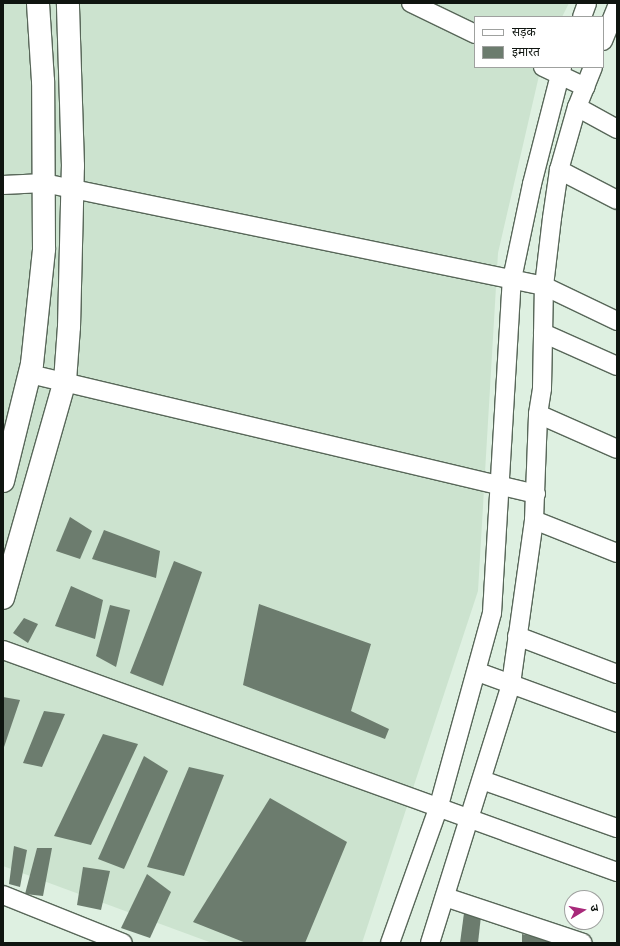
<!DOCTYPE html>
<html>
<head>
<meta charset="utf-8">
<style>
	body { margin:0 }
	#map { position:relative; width:620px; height:946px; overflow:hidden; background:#def0e1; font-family:Manrope,"Noto Sans Devanagari",sans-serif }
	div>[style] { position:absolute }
	.built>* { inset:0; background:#cce3cf }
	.building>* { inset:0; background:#6c7c6e }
	.roads { filter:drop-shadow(1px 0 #586759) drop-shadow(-1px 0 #586759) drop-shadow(0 1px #586759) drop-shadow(0 -1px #586759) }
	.minor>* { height:18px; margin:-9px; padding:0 9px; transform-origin:9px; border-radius:9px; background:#fff }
	.tertiary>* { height:22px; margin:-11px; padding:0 11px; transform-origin:11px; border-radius:11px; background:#fff }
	span { translate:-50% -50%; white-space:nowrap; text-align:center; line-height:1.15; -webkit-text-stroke:4px #fff; paint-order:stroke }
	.frame { position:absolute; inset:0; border:4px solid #0f1510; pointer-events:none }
	.legend { position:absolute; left:474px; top:16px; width:130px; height:52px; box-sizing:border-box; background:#fff; border:1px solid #9fa19f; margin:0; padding:5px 7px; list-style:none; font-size:12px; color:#0f1510 }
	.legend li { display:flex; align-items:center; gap:8px; height:20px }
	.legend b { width:20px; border:1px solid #9fa19f }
	.north { position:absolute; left:564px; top:890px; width:40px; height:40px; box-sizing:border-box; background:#fff; border:1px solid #9fa19f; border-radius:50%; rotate:80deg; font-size:11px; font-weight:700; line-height:16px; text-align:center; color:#0f1510 }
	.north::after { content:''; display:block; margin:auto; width:14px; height:18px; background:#a8297a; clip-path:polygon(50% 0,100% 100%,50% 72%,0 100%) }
</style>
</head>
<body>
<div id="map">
	<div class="built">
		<div style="clip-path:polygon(3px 3px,569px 3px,562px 17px,475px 17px,475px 67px,541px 67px,498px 253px,478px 591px,362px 943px,212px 943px,3px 866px)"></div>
	</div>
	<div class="building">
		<div style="clip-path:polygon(70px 517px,92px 531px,80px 559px,56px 551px)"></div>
		<div style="clip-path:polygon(104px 530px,160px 551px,156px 578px,92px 559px)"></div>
		<div style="clip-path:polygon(174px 561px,202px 572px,163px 686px,130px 673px)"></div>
		<div style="clip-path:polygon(71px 586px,103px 600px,95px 639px,55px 626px)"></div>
		<div style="clip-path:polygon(259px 604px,371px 644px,351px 711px,389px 729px,385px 739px,243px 685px)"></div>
		<div style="clip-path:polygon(110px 605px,130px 610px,116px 667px,96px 656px)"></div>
		<div style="clip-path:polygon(24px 618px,38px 624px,28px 643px,13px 633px)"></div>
		<div style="clip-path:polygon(3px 697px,20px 700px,3px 750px)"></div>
		<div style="clip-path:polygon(44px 711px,65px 714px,42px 767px,23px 763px)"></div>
		<div style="clip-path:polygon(103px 734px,138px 744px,91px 845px,54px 836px)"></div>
		<div style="clip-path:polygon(144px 756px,168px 771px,124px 869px,98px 859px)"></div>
		<div style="clip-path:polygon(189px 767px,224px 775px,184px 876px,147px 867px)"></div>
		<div style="clip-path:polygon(270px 798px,347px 842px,305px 943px,246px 943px,193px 922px)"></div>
		<div style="clip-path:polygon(14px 846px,27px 850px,20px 887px,9px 884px)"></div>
		<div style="clip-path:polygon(37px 848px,52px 848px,43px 896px,25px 894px)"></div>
		<div style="clip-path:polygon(83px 867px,110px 871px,101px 910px,77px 905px)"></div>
		<div style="clip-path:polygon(147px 874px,171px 892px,150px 938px,121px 928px)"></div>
		<div style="clip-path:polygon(464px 913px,481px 916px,478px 943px,460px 943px)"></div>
		<div style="clip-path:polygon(522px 934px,551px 940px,550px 943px,522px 943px)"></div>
	</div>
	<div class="roads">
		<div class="minor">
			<div style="left:411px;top:3px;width:71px;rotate:25.8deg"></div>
			<div style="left:582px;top:17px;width:15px;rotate:-70deg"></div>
			<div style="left:603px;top:41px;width:38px;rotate:-68deg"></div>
			<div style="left:543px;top:67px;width:47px;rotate:25.5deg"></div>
			<div style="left:577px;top:107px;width:46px;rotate:28.8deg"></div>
			<div style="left:559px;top:170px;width:65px;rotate:27.3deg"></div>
			<div style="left:3px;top:185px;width:41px;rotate:-2.8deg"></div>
			<div style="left:44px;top:183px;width:510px;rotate:11.64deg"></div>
			<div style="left:544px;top:286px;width:81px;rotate:25.6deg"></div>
			<div style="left:543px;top:333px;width:81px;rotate:24deg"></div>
			<div style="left:30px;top:374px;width:520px;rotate:13.34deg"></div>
			<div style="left:538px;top:414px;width:86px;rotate:23.9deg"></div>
			<div style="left:534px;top:520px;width:89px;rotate:21.7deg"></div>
			<div style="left:517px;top:636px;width:107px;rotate:20.8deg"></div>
			<div style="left:3px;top:650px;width:653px;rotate:19.88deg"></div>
			<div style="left:478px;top:672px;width:148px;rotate:20.1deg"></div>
			<div style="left:482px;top:780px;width:143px;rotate:19.6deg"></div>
			<div style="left:3px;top:895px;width:129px;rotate:21.8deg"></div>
			<div style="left:445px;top:897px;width:145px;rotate:18.4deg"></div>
			<div style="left:390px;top:943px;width:142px;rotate:-70.3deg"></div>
			<div style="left:438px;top:809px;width:203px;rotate:-74.6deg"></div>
			<div style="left:492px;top:613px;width:335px;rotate:-86.6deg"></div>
			<div style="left:512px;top:279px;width:97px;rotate:-78.1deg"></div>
			<div style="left:532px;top:184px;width:121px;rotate:-75.6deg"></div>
			<div style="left:430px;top:943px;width:271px;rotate:-72.6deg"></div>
			<div style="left:511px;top:684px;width:166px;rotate:-82deg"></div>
			<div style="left:534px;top:520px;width:106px;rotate:-87.8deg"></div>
			<div style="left:538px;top:414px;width:26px;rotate:-81deg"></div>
			<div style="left:542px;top:388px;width:102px;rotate:-88.9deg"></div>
			<div style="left:544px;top:286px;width:68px;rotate:-83.3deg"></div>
			<div style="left:552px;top:218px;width:49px;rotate:-81.7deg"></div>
			<div style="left:559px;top:170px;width:66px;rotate:-74.1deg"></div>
			<div style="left:577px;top:107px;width:43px;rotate:-68.2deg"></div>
		</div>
		<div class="tertiary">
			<div style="left:3px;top:481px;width:121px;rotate:-76.1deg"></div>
			<div style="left:32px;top:364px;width:116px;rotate:-84deg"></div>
			<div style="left:44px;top:249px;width:168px;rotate:-90.3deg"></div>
			<div style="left:43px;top:81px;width:78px;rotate:-93.7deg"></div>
			<div style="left:3px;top:598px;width:226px;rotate:-74.1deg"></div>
			<div style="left:65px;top:381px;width:54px;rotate:-85.8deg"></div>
			<div style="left:69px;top:327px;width:161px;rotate:-88.6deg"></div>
			<div style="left:73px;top:166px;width:163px;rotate:-91.8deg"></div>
		</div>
	</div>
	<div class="frame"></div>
	<ul class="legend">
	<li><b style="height:5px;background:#fff"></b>सड़क</li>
	<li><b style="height:11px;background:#6c7c6e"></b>इमारत</li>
	</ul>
	<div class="north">उ</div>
</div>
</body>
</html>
